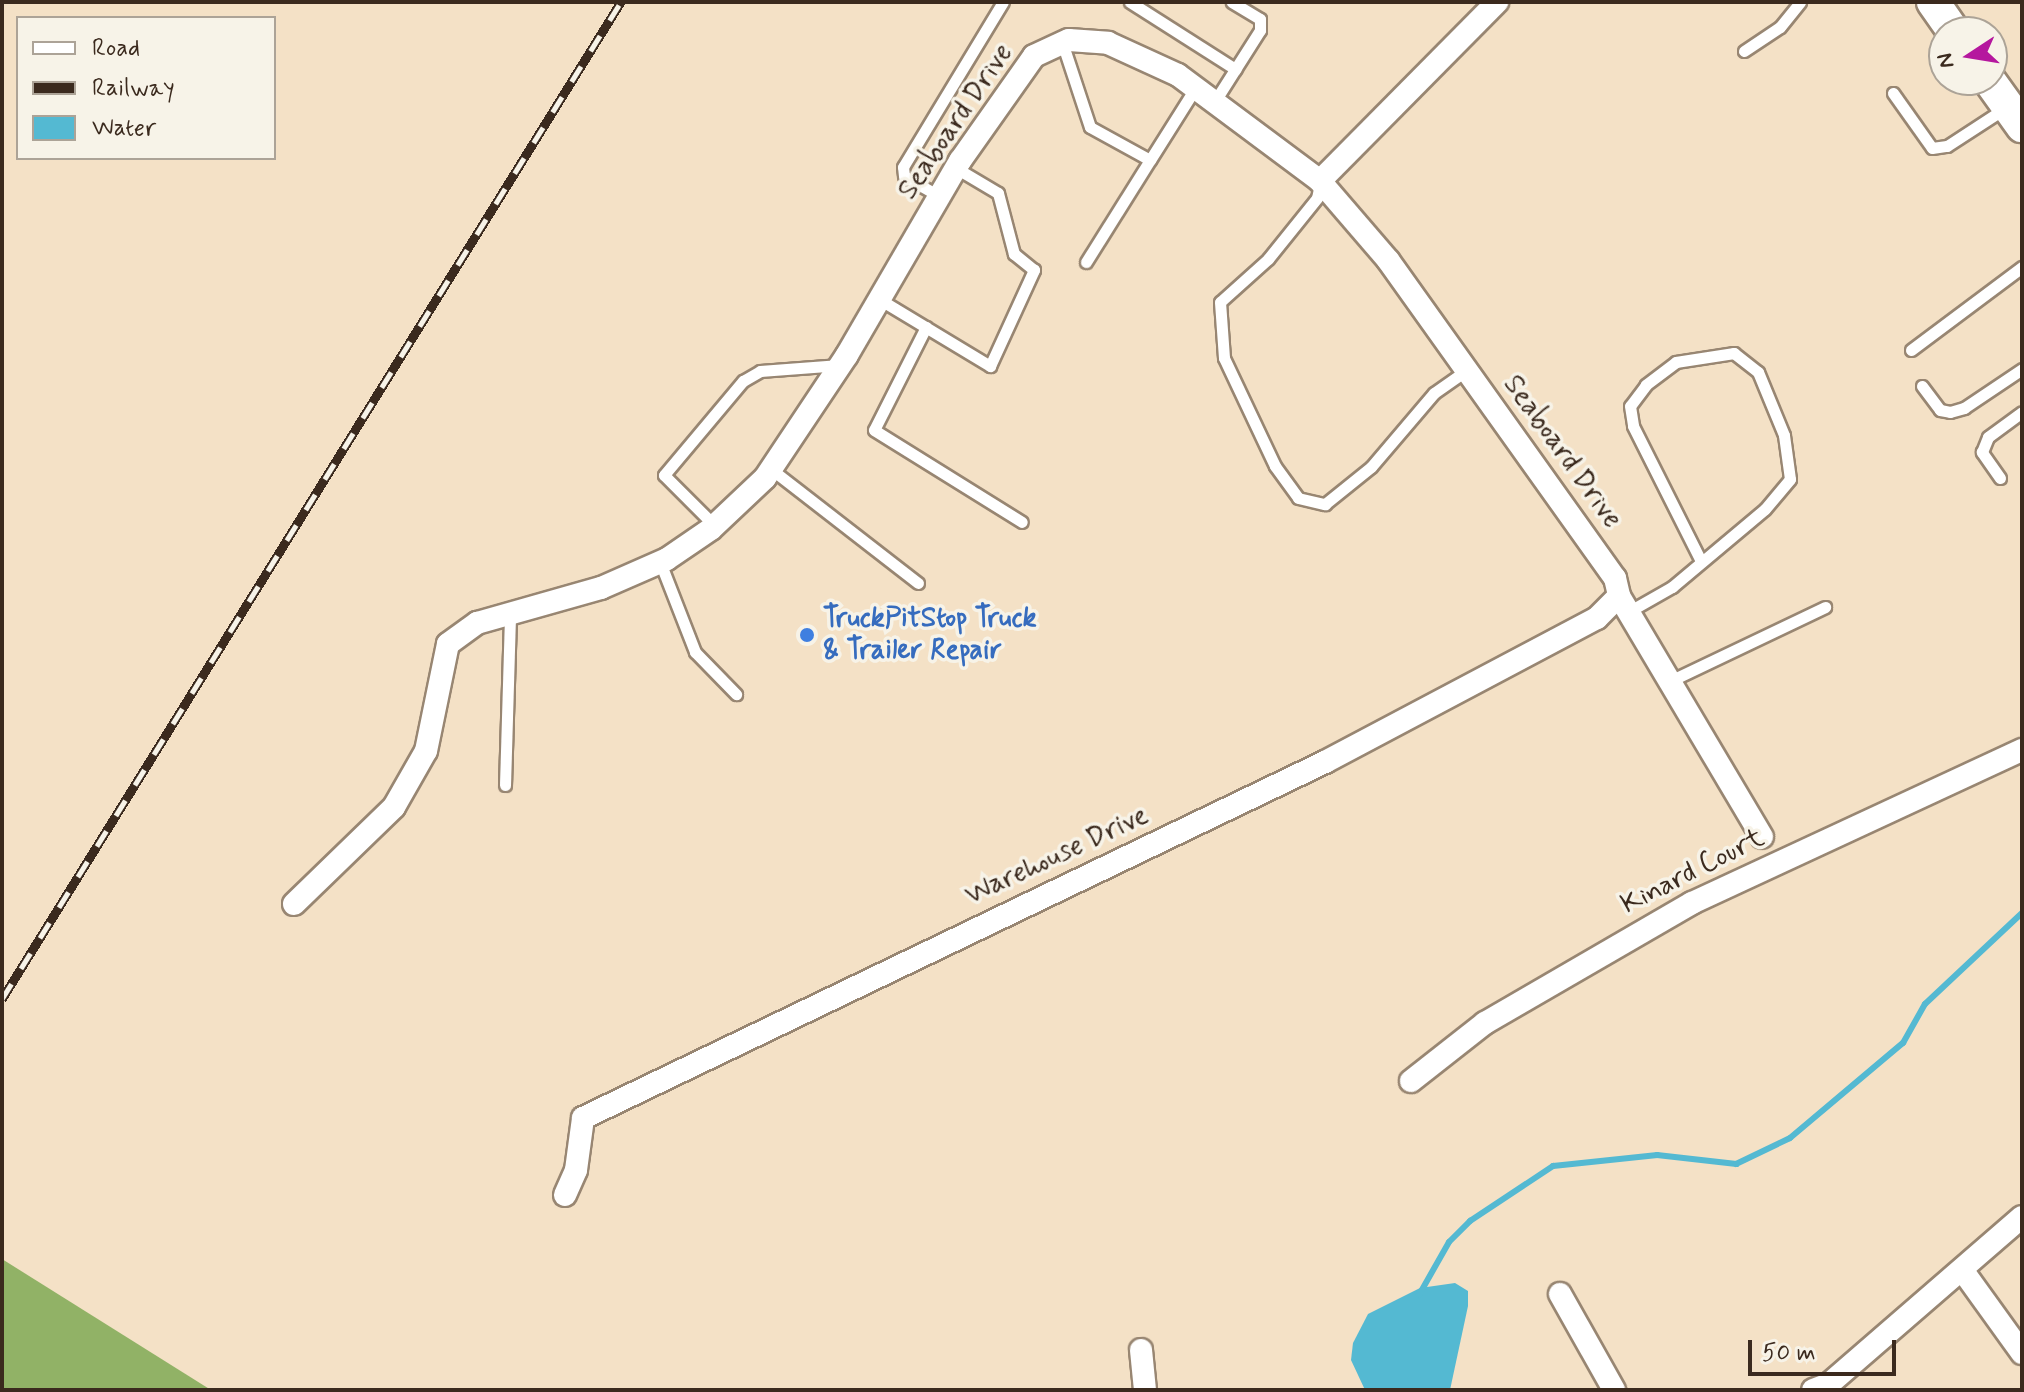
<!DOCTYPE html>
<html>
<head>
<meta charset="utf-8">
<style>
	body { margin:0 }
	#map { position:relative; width:2024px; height:1392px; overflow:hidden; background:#f4e1c6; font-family:Mynerve,sans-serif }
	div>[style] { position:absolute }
	.forest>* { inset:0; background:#91b266 }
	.water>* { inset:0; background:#54b9d2 }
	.stream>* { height:6px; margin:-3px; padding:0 3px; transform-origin:3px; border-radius:3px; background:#54b9d2 }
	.roads { filter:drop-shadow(2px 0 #988672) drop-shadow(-2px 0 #988672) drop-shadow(0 2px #988672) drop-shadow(0 -2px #988672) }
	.lane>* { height:11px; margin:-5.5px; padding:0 5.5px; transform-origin:5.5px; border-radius:5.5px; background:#fff }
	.street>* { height:22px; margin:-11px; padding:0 11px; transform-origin:11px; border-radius:11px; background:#fff }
	.secondary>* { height:32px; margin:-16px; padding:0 16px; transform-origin:16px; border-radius:16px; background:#fff }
	.rail>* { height:9px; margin-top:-4.5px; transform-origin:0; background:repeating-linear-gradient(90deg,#f7f3e8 0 18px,#3b2a1e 0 36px); box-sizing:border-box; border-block:2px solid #3b2a1e }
	.dots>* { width:22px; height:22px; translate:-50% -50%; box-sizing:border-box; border:4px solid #f7f3e8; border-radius:50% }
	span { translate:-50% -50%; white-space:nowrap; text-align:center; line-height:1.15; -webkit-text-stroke:7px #f7f3e8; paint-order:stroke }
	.street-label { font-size:28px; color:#3b2a1e }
	.shop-label { font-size:28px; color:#366cbe; font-weight:700 }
	.left { translate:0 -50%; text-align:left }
	.frame { position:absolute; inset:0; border:4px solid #3b2a1e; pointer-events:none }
	.legend { position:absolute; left:16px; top:16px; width:260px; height:144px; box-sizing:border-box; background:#f7f3e8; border:2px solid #aca397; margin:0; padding:10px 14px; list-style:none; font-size:24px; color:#3b2a1e }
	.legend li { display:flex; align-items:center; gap:16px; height:40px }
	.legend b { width:40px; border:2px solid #aca397 }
	.north { position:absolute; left:1928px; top:16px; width:80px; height:80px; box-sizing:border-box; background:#f7f3e8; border:2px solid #aca397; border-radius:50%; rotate:258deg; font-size:22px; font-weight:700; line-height:32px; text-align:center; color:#3b2a1e }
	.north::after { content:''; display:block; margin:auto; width:28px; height:36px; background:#b5179e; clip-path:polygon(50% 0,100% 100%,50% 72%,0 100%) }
	.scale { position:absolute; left:1748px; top:1340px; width:148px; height:36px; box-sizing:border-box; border:4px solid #3b2a1e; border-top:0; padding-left:10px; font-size:24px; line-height:28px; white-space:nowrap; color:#3b2a1e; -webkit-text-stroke:6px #f7f3e8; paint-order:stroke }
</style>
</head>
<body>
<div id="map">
	<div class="forest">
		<div style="clip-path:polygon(2px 1259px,211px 1390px,2px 1390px)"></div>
	</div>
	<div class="water">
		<div style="clip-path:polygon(1455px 1283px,1468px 1291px,1468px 1306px,1450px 1390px,1365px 1390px,1351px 1360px,1353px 1343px,1368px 1314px,1420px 1288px)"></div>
	</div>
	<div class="stream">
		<div style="left:1419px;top:1295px;width:61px;rotate:-60.5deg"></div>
		<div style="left:1449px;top:1242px;width:30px;rotate:-45deg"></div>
		<div style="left:1470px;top:1221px;width:100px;rotate:-33.5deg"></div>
		<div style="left:1553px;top:1166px;width:105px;rotate:-6deg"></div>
		<div style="left:1657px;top:1155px;width:80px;rotate:6.5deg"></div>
		<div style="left:1736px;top:1164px;width:60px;rotate:-25.7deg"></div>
		<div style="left:1790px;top:1138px;width:148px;rotate:-40.1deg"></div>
		<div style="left:1903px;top:1043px;width:45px;rotate:-60.6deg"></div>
		<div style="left:1925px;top:1004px;width:133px;rotate:-43.2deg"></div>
	</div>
	<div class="roads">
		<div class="lane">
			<div style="left:1130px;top:2px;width:125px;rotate:32.5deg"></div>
			<div style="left:1062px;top:42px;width:89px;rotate:71.8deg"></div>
			<div style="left:1090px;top:127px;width:68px;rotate:28.8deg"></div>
			<div style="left:1150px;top:160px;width:86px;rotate:-57.8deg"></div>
			<div style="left:1744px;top:51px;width:43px;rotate:-33.7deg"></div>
			<div style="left:1780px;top:27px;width:32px;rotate:-51deg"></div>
			<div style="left:1893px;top:93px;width:67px;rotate:54.7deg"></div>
			<div style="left:1932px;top:148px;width:15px;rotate:-8deg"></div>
			<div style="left:1947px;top:146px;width:68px;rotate:-33deg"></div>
			<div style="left:1215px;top:101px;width:84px;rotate:-57.6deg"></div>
			<div style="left:1260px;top:30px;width:11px;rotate:-90deg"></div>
			<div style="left:1260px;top:19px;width:33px;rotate:-149deg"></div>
			<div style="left:1320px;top:184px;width:14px;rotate:102deg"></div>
			<div style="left:1317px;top:198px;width:78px;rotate:128.8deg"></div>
			<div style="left:1268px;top:259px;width:64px;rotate:138.1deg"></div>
			<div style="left:1220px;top:302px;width:56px;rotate:85.9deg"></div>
			<div style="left:1224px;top:358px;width:119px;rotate:64.7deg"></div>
			<div style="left:1275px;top:466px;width:39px;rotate:54deg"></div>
			<div style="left:1298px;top:498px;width:28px;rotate:13deg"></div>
			<div style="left:1325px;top:504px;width:59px;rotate:-38.8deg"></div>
			<div style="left:1371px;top:467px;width:97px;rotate:-49.6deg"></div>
			<div style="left:1434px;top:393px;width:40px;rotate:-34.9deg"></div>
			<div style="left:939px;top:196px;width:40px;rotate:-150.3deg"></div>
			<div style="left:904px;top:176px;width:9px;rotate:-96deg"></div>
			<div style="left:903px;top:167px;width:193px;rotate:-58.8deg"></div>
			<div style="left:1086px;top:262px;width:120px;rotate:-57.9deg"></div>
			<div style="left:879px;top:299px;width:130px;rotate:31.1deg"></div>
			<div style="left:990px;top:366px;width:106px;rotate:-65.4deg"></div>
			<div style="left:1034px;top:270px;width:26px;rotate:-141deg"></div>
			<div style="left:1014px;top:254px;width:63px;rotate:-104.7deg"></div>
			<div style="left:998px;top:193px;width:49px;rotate:-149.2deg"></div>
			<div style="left:926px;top:327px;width:115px;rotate:116.8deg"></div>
			<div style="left:874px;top:430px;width:174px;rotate:31.9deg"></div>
			<div style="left:1911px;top:350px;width:139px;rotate:-36.8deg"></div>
			<div style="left:1922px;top:386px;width:30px;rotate:53deg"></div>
			<div style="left:1940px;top:410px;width:10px;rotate:11deg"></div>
			<div style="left:1950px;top:412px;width:15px;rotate:-16deg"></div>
			<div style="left:1964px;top:408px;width:70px;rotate:-33.9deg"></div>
			<div style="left:771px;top:469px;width:186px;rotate:37.8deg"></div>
			<div style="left:2000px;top:478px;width:32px;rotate:-125deg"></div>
			<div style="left:1982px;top:452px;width:16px;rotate:-68deg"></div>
			<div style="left:1988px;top:437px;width:42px;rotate:-36.3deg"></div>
			<div style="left:715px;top:526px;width:72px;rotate:-135deg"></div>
			<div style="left:664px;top:475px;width:123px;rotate:-50deg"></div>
			<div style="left:743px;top:381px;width:20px;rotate:-30deg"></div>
			<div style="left:760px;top:371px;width:80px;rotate:-4.3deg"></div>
			<div style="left:660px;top:562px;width:97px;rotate:68.7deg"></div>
			<div style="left:695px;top:652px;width:59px;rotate:45.7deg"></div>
			<div style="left:1628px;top:612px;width:51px;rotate:-29.6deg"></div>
			<div style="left:1672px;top:587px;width:121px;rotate:-40deg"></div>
			<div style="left:1765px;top:509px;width:39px;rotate:-50deg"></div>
			<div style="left:1790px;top:479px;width:44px;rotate:-97.8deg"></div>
			<div style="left:1784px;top:435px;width:68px;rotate:-112.4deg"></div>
			<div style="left:1758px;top:372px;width:31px;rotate:-142deg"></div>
			<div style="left:1734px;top:353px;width:59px;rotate:171.2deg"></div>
			<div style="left:1676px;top:362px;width:38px;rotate:143deg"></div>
			<div style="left:1646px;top:385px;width:26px;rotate:127deg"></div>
			<div style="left:1630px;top:406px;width:20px;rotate:81deg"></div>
			<div style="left:1633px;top:426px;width:151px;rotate:63.3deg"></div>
			<div style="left:1670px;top:681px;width:172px;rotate:-25.5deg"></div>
			<div style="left:505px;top:785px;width:171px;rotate:-88.3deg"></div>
		</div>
		<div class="street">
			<div style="left:1320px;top:181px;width:252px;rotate:-45.3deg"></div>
			<div style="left:294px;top:904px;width:139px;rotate:-44.1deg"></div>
			<div style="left:394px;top:807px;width:64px;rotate:-60.3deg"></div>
			<div style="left:426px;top:751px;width:109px;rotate:-78.4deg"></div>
			<div style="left:448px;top:644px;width:36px;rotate:-36deg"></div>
			<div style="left:477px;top:623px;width:129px;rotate:-15.8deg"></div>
			<div style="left:601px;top:588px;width:72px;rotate:-23.7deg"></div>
			<div style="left:667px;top:559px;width:53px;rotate:-34.3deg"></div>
			<div style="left:711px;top:529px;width:74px;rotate:-43.4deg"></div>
			<div style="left:765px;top:478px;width:148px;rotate:-56.3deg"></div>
			<div style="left:847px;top:355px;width:225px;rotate:-59.8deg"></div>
			<div style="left:960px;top:161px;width:128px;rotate:-54.8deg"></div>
			<div style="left:1034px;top:56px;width:38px;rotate:-25deg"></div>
			<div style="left:1069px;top:40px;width:39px;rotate:4deg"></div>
			<div style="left:1108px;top:43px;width:77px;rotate:24.6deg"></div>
			<div style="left:1178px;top:75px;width:177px;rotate:36.7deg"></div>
			<div style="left:1320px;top:181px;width:104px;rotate:49.3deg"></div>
			<div style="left:1388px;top:260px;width:391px;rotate:54.5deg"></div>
			<div style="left:1615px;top:578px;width:18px;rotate:77deg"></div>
			<div style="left:1619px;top:596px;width:280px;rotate:59.3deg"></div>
			<div style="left:1411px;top:1081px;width:94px;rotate:-38.1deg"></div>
			<div style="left:1485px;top:1023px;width:239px;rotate:-30.1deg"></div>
			<div style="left:1692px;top:903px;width:364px;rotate:-24.9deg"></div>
			<div style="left:565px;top:1195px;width:27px;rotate:-66deg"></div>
			<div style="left:576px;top:1170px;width:52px;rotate:-82.3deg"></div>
			<div style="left:583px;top:1118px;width:823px;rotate:-25.63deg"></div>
			<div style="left:1325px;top:762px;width:308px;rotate:-27.9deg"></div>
			<div style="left:1597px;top:618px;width:31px;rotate:-45deg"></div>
			<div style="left:1963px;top:1271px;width:101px;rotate:54.3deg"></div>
			<div style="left:1560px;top:1294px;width:110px;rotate:60.6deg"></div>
			<div style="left:1141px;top:1350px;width:40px;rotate:84.3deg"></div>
			<div style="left:1813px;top:1390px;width:17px;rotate:-21deg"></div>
			<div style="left:1829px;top:1384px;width:255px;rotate:-40.9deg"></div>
		</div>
		<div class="secondary">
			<div style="left:1933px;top:2px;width:37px;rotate:55deg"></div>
			<div style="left:1989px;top:80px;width:57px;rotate:54.3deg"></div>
		</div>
	</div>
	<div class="rail">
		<div style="left:2px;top:999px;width:1174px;rotate:-58.17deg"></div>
	</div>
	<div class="dots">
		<div style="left:807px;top:635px;background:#3f7fe0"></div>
	</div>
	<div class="street-label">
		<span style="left:956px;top:122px;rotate:-56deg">Seaboard Drive</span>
		<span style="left:1562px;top:452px;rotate:54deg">Seaboard Drive</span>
		<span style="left:1057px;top:856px;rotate:-25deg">Warehouse Drive</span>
		<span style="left:1693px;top:872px;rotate:-27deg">Kinard Court</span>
	</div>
	<div class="shop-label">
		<span class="left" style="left:823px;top:635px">TruckPitStop Truck<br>&amp; Trailer Repair</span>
	</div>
	<div class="frame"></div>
	<ul class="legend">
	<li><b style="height:10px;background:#fff"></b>Road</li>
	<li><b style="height:10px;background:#3b2a1e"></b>Railway</li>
	<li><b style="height:22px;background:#54b9d2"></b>Water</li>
	</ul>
	<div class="north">N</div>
	<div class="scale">50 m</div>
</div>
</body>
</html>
